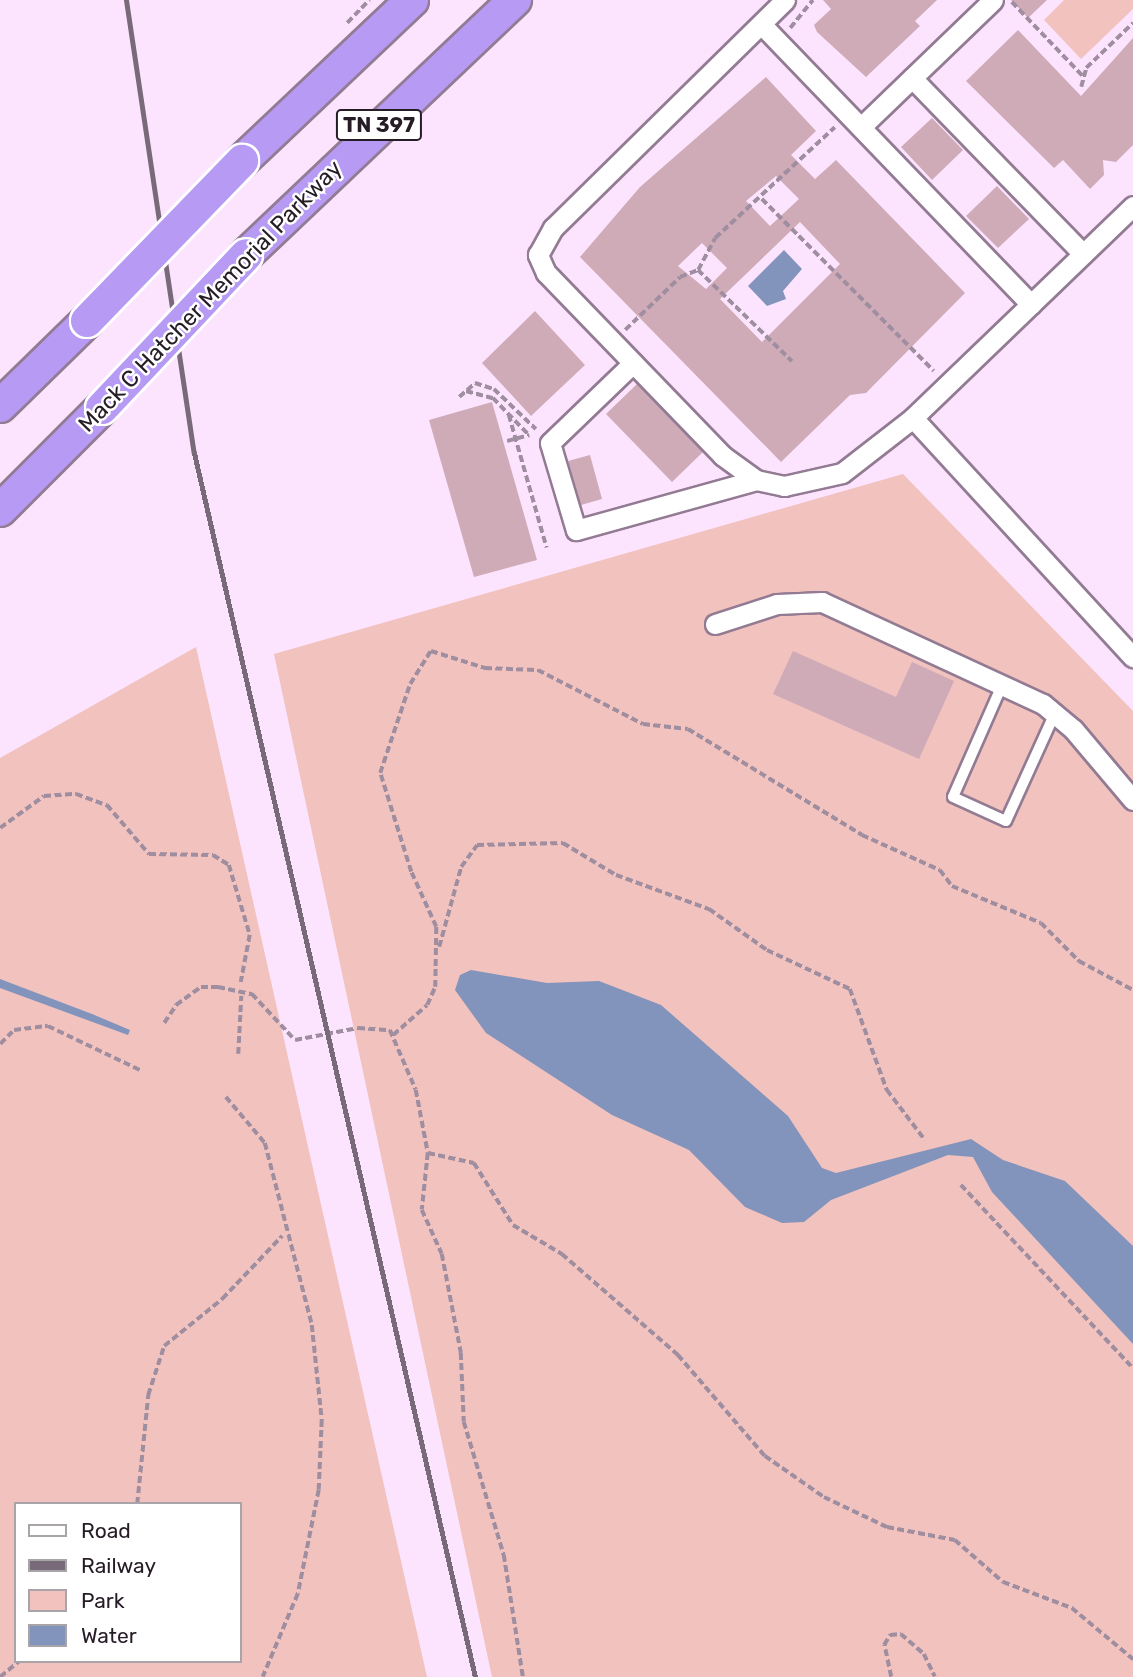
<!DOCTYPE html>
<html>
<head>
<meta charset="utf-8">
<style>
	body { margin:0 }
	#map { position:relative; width:1133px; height:1677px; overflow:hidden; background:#fde4fe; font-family:Rubik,sans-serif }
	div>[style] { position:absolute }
	.green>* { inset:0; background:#f1c2be }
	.water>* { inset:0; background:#8293bc }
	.building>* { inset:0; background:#ceabb7 }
	.path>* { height:3.5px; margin-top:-1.75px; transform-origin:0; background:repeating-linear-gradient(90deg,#9f8da0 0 7px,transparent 0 10.5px) }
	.roads { filter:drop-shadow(2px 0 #927b93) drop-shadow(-2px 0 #927b93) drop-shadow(0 2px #927b93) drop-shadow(0 -2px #927b93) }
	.service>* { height:10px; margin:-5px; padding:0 5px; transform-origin:5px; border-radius:5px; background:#fff }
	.minor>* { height:19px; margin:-9.5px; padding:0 9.5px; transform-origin:9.5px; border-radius:9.5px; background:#fff }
	.trunk>* { height:32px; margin:-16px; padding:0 16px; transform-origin:16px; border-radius:16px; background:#b69af3 }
	.rail>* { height:5px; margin:-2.5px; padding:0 2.5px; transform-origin:2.5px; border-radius:2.5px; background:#796a79 }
	.bridges { filter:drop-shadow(2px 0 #fff) drop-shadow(-2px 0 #fff) drop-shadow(0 2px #fff) drop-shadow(0 -2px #fff) }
	.trunk-bridge>* { height:32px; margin:-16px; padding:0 16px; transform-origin:16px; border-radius:16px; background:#b69af3 }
	span { translate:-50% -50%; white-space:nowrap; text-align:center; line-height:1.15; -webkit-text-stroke:5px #fff; paint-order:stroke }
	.shield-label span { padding:2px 5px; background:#fff; border:2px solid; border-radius:5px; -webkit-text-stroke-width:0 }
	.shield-label { font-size:21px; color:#251c25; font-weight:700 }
	.street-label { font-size:23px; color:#251c25 }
	.legend { position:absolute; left:14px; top:1502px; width:228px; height:161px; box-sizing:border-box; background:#fff; border:2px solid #a8a4a8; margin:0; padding:9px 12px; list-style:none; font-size:21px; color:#251c25 }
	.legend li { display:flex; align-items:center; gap:14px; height:35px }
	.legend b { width:35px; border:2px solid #a8a4a8 }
</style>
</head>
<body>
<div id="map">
	<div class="green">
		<div style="clip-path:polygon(1064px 0,1133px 0,1133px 9px,1081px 59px,1044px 20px)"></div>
		<div style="clip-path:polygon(903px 474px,1133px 711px,1133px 1677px,492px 1677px,274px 654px)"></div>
		<div style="clip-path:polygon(evenodd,196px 647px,427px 1677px,0 1677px,0 758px,196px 647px,16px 1504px,240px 1504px,240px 1661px,16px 1661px,16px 1504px)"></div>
	</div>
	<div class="water">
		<div style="clip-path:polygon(784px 250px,802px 269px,783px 291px,786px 299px,767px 306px,748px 286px)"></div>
		<div style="clip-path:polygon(471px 970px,547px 983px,599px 981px,661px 1005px,788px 1116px,822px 1168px,836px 1173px,971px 1139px,1003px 1160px,1065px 1181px,1133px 1246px,1133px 1344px,992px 1192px,973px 1157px,948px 1155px,831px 1200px,804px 1222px,782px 1223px,745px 1207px,689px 1150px,612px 1115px,486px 1033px,455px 990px,460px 975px)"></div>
		<div style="clip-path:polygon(0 979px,92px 1014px,130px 1030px,128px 1035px,0 988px)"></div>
	</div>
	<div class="building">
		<div style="clip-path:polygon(823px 0,937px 0,915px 21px,920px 26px,866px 77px,817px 32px,814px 25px,831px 9px)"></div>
		<div style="clip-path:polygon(1011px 0,1047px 0,1028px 18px)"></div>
		<div style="clip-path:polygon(1018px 30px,1081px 96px,1133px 38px,1133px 145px,1116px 162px,1103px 160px,1104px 175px,1090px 189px,1063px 160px,1054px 168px,966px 81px)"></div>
		<div style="clip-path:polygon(evenodd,766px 77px,816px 131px,791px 155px,815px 179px,836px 160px,965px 293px,866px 393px,850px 395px,781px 462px,580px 257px,640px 187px,766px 77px,776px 176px,799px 199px,770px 226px,746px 201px,776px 176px,766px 77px,800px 222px,840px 264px,762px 342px,720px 299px,800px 222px,766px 77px,702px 243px,727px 268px,706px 289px,678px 266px,702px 243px)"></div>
		<div style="clip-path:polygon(932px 118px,963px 150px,932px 180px,901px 147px)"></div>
		<div style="clip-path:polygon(997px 186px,1029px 219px,998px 248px,966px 216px)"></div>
		<div style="clip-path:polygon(535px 311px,585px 365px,531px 416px,482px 363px)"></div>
		<div style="clip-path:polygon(637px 384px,703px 452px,672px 482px,606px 414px)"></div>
		<div style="clip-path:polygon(492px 402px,537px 560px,474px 577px,429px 420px)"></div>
		<div style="clip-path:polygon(590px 455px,602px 499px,581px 505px,568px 461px)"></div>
		<div style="clip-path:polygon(793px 651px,896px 697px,912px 662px,954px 681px,919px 759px,773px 694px)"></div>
	</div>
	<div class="path">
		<div style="left:1012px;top:2px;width:103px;rotate:46.2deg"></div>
		<div style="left:347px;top:23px;width:32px;rotate:-46deg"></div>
		<div style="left:790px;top:28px;width:36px;rotate:-51deg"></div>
		<div style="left:1081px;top:87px;width:20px;rotate:-75deg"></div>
		<div style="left:1086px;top:68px;width:65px;rotate:-43.8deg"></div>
		<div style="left:762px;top:199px;width:243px;rotate:45deg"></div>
		<div style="left:698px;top:270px;width:36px;rotate:-62deg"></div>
		<div style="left:715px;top:238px;width:163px;rotate:-42.8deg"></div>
		<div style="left:625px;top:330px;width:76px;rotate:-43.9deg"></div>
		<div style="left:680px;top:277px;width:19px;rotate:-21deg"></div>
		<div style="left:698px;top:270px;width:131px;rotate:44.1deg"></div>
		<div style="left:466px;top:391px;width:28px;rotate:15deg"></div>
		<div style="left:493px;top:398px;width:52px;rotate:45.8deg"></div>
		<div style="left:459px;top:397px;width:21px;rotate:-41deg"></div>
		<div style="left:475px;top:383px;width:20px;rotate:18deg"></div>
		<div style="left:494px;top:389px;width:58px;rotate:43.6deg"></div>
		<div style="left:509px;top:415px;width:138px;rotate:74.1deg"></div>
		<div style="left:507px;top:441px;width:23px;rotate:-15deg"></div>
		<div style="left:0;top:828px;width:54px;rotate:-36deg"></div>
		<div style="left:44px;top:796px;width:32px;rotate:-4deg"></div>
		<div style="left:76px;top:794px;width:33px;rotate:20deg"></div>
		<div style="left:107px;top:805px;width:65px;rotate:49.4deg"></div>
		<div style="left:149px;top:854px;width:64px;rotate:0.9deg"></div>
		<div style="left:213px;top:855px;width:19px;rotate:32deg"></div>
		<div style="left:229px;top:865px;width:73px;rotate:73.3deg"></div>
		<div style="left:250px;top:935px;width:48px;rotate:100.8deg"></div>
		<div style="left:439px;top:947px;width:83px;rotate:-74.6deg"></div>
		<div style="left:461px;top:867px;width:27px;rotate:-54deg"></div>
		<div style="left:477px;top:845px;width:86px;rotate:-1.3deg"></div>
		<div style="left:563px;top:843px;width:62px;rotate:31.1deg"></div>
		<div style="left:616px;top:875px;width:99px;rotate:20.1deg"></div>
		<div style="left:709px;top:909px;width:71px;rotate:35.3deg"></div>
		<div style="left:767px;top:950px;width:92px;rotate:25.2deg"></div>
		<div style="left:850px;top:989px;width:108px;rotate:69.9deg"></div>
		<div style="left:887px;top:1090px;width:63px;rotate:52.8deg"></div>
		<div style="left:164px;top:1023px;width:22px;rotate:-56deg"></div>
		<div style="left:176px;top:1005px;width:31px;rotate:-36deg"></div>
		<div style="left:201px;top:987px;width:17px"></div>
		<div style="left:218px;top:987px;width:35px;rotate:12deg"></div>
		<div style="left:252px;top:994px;width:63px;rotate:46.9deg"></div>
		<div style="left:295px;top:1040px;width:64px;rotate:-10.8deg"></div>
		<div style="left:358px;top:1028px;width:32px;rotate:4deg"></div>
		<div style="left:390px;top:1030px;width:65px;rotate:66.6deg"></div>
		<div style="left:416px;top:1090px;width:64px;rotate:79.2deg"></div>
		<div style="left:428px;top:1153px;width:47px;rotate:12.3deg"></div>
		<div style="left:474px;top:1163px;width:73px;rotate:57.8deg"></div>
		<div style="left:513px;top:1225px;width:57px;rotate:30.6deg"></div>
		<div style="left:562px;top:1254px;width:154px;rotate:41deg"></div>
		<div style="left:678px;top:1355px;width:133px;rotate:49.3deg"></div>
		<div style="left:765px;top:1456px;width:72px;rotate:34.8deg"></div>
		<div style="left:824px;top:1497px;width:70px;rotate:25.5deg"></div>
		<div style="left:887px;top:1527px;width:69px;rotate:10.8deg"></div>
		<div style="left:955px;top:1540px;width:64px;rotate:41.2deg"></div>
		<div style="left:1003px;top:1582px;width:74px;rotate:20.6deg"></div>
		<div style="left:1072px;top:1608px;width:80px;rotate:39.9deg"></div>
		<div style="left:393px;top:1035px;width:45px;rotate:-41.4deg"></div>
		<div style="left:427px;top:1005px;width:20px;rotate:-66deg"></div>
		<div style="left:435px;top:987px;width:60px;rotate:-89deg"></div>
		<div style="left:436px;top:927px;width:60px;rotate:-114.4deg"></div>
		<div style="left:411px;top:872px;width:104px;rotate:-107.4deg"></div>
		<div style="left:380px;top:773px;width:94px;rotate:-71.4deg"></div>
		<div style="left:410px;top:684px;width:39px;rotate:-58deg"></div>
		<div style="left:431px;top:651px;width:57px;rotate:17.5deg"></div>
		<div style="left:485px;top:668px;width:53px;rotate:2.2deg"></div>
		<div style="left:538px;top:670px;width:118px;rotate:27.2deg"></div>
		<div style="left:643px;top:724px;width:45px;rotate:6.3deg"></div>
		<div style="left:688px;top:729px;width:204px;rotate:31.3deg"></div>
		<div style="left:862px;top:835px;width:85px;rotate:24.2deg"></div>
		<div style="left:940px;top:870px;width:20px;rotate:53deg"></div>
		<div style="left:952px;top:886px;width:96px;rotate:22.6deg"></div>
		<div style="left:1041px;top:923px;width:54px;rotate:45deg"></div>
		<div style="left:1079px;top:961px;width:61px;rotate:28.2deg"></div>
		<div style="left:0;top:1044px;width:20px;rotate:-45deg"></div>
		<div style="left:14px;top:1030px;width:34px;rotate:-7deg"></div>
		<div style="left:48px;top:1026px;width:102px;rotate:25.6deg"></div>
		<div style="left:238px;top:1054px;width:58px;rotate:-87deg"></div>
		<div style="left:226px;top:1097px;width:60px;rotate:49.7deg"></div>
		<div style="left:265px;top:1143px;width:188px;rotate:75.5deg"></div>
		<div style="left:312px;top:1325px;width:96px;rotate:84deg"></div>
		<div style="left:322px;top:1420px;width:70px;rotate:92.5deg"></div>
		<div style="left:319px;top:1490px;width:106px;rotate:101.4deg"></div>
		<div style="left:298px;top:1594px;width:90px;rotate:112.9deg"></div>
		<div style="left:428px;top:1153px;width:57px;rotate:96deg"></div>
		<div style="left:422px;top:1210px;width:48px;rotate:65.6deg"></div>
		<div style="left:442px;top:1254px;width:101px;rotate:79.1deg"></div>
		<div style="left:461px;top:1353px;width:69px;rotate:87.5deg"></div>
		<div style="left:464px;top:1422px;width:139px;rotate:73.3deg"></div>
		<div style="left:504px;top:1555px;width:123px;rotate:81.1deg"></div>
		<div style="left:961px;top:1185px;width:251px;rotate:46.8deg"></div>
		<div style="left:137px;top:1504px;width:110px;rotate:-84.2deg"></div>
		<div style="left:148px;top:1395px;width:52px;rotate:-71.9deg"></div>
		<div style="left:164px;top:1346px;width:75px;rotate:-39deg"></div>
		<div style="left:222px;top:1299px;width:87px;rotate:-46.4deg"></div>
		<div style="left:0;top:1677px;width:25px;rotate:-40deg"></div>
		<div style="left:891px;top:1677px;width:33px;rotate:-102deg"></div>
		<div style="left:884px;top:1645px;width:12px;rotate:-59deg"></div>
		<div style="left:890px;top:1635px;width:11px;rotate:-5deg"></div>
		<div style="left:901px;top:1634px;width:30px;rotate:41deg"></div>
		<div style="left:924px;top:1654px;width:25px;rotate:64deg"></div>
	</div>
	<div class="roads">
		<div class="service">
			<div style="left:1003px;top:683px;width:124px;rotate:113.7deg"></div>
			<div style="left:953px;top:797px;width:58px;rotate:24.4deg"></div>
			<div style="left:1006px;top:821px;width:119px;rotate:-65.6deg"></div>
		</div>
		<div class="minor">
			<div style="left:764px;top:27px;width:385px;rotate:46.1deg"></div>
			<div style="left:912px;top:78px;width:245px;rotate:45.8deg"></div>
			<div style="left:861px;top:127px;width:183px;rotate:-43.9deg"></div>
			<div style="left:1133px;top:206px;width:306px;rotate:136.1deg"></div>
			<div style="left:913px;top:418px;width:325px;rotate:47.4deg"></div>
			<div style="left:633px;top:363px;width:115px;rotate:136.1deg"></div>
			<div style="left:550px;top:443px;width:91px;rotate:73.4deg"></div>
			<div style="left:576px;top:530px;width:187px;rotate:-15.5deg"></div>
			<div style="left:756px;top:480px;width:29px;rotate:12deg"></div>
			<div style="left:784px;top:486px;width:59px;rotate:-12.6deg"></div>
			<div style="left:842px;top:473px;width:90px;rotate:-37.8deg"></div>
			<div style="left:756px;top:480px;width:41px;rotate:-144deg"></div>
			<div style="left:723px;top:456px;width:255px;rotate:-134deg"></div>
			<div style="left:546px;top:273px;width:20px;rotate:-114deg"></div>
			<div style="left:538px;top:255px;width:31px;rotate:-61deg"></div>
			<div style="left:553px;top:228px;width:325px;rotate:-44.5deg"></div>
			<div style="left:715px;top:624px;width:65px;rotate:-17.9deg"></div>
			<div style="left:777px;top:604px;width:45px;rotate:-2.5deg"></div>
			<div style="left:822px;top:602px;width:243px;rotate:24.8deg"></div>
			<div style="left:1043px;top:704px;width:39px;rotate:40deg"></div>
			<div style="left:1073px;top:729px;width:93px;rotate:49.8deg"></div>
		</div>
		<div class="trunk">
			<div style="left:242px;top:161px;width:234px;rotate:-43.4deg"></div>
			<div style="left:246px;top:255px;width:371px;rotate:-43.5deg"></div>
			<div style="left:0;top:406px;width:122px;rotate:-44.3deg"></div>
			<div style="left:0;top:510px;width:144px;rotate:-45deg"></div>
		</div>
	</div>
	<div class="rail">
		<div style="left:126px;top:0;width:458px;rotate:81.5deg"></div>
		<div style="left:194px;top:453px;width:1256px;rotate:77.07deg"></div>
	</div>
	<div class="bridges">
		<div class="trunk-bridge">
			<div style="left:87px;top:321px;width:223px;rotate:-45.9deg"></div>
			<div style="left:102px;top:408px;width:210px;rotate:-46.7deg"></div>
		</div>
	</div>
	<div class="shield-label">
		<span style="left:379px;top:125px">TN 397</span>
	</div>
	<div class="street-label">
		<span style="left:210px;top:296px;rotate:-46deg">Mack C Hatcher Memorial Parkway</span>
	</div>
	<ul class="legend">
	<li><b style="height:9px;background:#fff"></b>Road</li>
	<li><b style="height:9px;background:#796a79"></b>Railway</li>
	<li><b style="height:19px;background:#f1c2be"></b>Park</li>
	<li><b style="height:19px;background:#8293bc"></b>Water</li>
	</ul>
</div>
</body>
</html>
